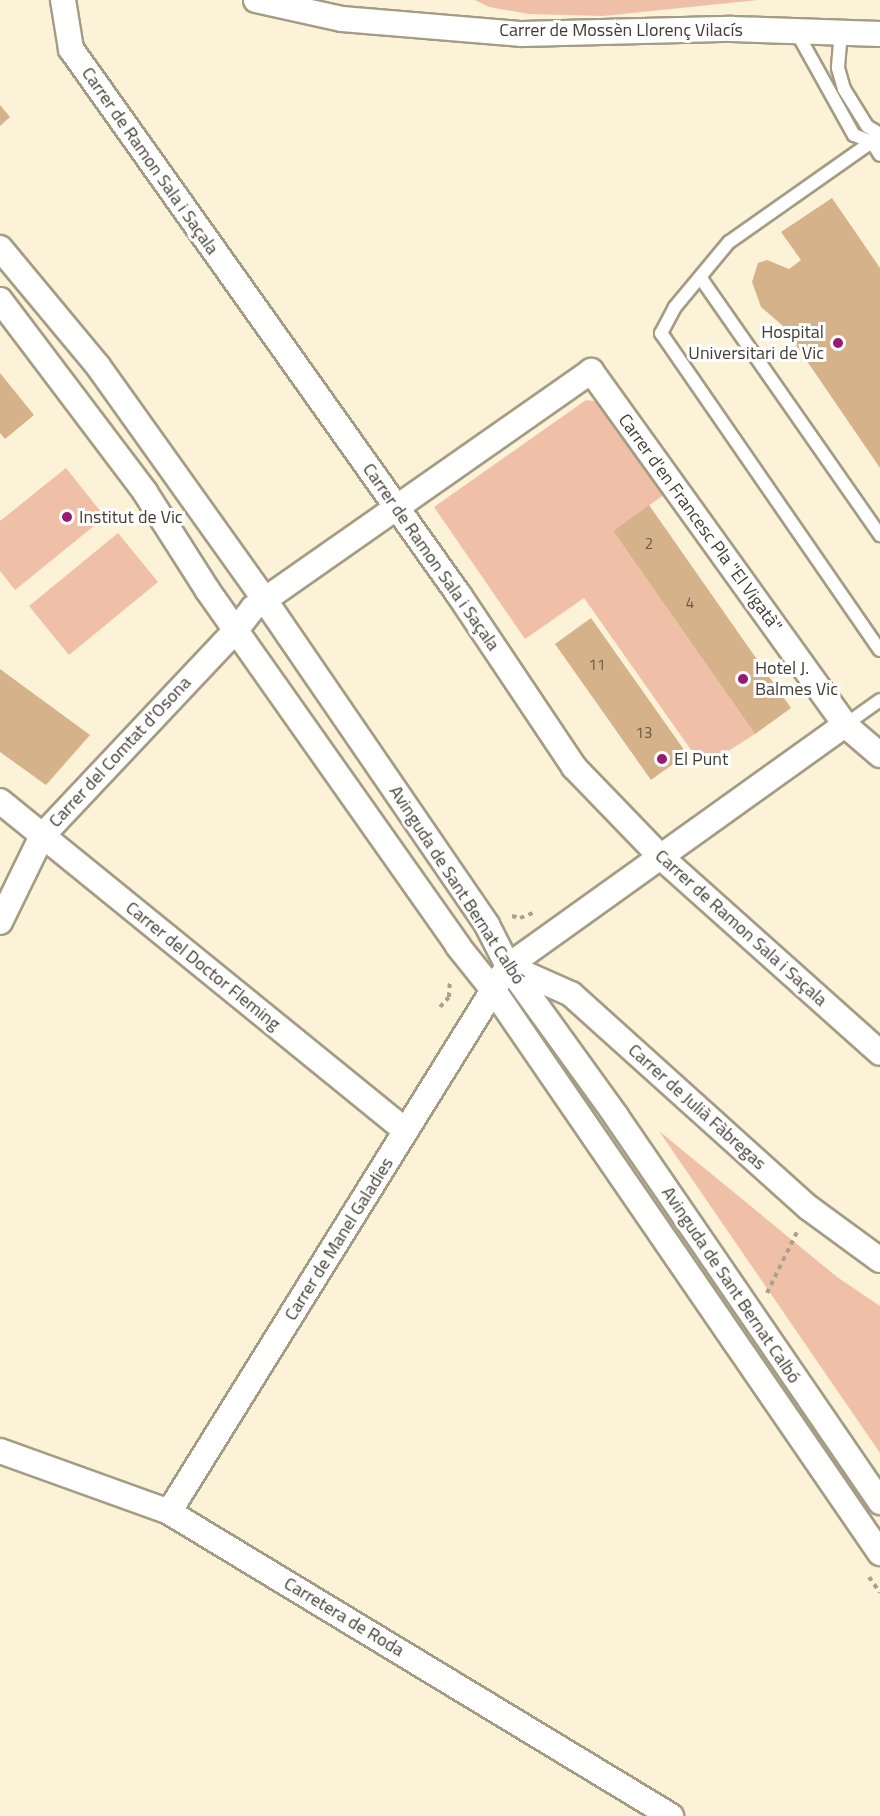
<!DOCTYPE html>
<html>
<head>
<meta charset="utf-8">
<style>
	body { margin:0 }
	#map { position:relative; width:880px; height:1816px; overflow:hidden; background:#fbf2d8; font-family:"Titillium Web",sans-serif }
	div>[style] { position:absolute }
	.green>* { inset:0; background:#f0bfa7 }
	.building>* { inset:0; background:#d5b28a }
	.path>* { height:4px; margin-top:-2px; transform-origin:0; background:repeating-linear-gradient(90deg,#a8a18e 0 4.5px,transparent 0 9px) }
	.roads { filter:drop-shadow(2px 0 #a49c84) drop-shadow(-2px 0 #a49c84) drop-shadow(0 2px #a49c84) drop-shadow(0 -2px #a49c84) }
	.lane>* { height:12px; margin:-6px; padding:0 6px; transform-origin:6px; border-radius:6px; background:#fff }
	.street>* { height:24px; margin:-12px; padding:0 12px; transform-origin:12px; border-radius:12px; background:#fff }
	.dots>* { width:16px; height:16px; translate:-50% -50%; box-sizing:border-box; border:3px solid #fff; border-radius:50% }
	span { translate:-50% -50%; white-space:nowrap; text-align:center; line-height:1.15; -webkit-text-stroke:6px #fff; paint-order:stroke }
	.number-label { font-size:15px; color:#655a48 }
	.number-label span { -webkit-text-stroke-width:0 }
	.street-label { font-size:18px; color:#403d32 }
	.poi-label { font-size:18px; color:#403d32 }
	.right { translate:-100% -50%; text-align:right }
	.left { translate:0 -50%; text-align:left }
</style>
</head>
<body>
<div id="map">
	<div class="green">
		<div style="clip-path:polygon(475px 0,758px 0,603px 16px,529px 14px,489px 7px)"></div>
		<div style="clip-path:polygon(586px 400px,600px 402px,665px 494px,613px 531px,755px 734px,703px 767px,584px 598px,525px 639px,434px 507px)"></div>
		<div style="clip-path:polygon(66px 468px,105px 517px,15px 590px,0 571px,0 521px)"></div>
		<div style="clip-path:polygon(118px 533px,158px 582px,69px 655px,29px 606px)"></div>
		<div style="clip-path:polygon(659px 1131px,837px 1277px,880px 1306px,880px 1453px)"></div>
	</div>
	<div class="building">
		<div style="clip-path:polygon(0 105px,10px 117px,0 126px)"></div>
		<div style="clip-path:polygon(832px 198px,880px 268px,880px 468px,783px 326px,761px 307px,752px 282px,758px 263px,767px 260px,789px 269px,801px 260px,781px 232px)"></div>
		<div style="clip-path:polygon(0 373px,34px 415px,5px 439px,0 433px)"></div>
		<div style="clip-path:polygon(649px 505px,791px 708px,755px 734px,613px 531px)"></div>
		<div style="clip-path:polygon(591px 618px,687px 754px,651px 780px,555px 644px)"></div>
		<div style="clip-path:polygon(0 669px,90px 735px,46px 785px,0 752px)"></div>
	</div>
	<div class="path">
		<div style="left:512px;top:916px;width:8px;rotate:14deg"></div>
		<div style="left:520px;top:918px;width:17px;rotate:-21deg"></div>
		<div style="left:440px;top:1007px;width:13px;rotate:-48deg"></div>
		<div style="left:449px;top:997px;width:18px;rotate:-87deg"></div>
		<div style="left:767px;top:1293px;width:70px;rotate:-63.8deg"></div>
		<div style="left:869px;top:1577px;width:19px;rotate:55deg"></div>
	</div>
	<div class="roads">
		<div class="lane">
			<div style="left:796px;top:31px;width:119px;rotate:60.9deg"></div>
			<div style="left:854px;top:135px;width:19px;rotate:21deg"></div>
			<div style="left:872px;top:142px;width:15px;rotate:58deg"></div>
			<div style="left:841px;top:32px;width:36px;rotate:95deg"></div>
			<div style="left:838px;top:68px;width:22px;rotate:74deg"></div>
			<div style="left:844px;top:89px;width:44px;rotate:58.1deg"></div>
			<div style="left:867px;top:126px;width:15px;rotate:32deg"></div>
			<div style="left:880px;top:136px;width:184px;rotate:144.9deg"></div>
			<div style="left:729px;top:242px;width:85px;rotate:129.7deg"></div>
			<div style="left:675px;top:307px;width:30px;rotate:118deg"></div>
			<div style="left:661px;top:333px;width:385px;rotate:55.4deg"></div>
			<div style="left:700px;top:277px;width:315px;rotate:55.1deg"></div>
			<div style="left:845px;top:725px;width:43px;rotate:-35.5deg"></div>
		</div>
		<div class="street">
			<div style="left:63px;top:0;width:50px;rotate:80.7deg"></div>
			<div style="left:71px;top:49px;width:670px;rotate:54.6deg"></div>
			<div style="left:459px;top:595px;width:207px;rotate:56.2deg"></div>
			<div style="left:574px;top:767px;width:127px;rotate:46deg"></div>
			<div style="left:662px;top:858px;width:292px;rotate:41.8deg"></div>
			<div style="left:256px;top:0;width:88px;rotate:12.5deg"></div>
			<div style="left:342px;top:19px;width:181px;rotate:4.8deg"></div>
			<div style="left:522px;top:34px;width:210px;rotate:-1.4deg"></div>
			<div style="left:732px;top:29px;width:148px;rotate:1.9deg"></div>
			<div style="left:0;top:248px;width:153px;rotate:50.3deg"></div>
			<div style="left:98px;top:366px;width:286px;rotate:54.5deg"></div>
			<div style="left:264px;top:599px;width:395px;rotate:55.6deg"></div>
			<div style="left:487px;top:925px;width:46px;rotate:62.9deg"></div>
			<div style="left:508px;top:966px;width:185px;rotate:54.2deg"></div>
			<div style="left:616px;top:1116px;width:468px;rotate:55.6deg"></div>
			<div style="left:0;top:300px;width:241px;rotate:52.9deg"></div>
			<div style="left:145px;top:492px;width:117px;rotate:57.5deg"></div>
			<div style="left:208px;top:591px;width:434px;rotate:54.8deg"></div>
			<div style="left:458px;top:946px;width:58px;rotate:51.3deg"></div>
			<div style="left:494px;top:991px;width:682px;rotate:55.52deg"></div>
			<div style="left:0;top:801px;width:523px;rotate:39.1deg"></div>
			<div style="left:0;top:922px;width:96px;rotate:-64deg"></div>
			<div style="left:42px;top:836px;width:283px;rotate:-46.7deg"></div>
			<div style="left:236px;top:630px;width:28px;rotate:-52deg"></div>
			<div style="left:253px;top:608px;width:413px;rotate:-35deg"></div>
			<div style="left:591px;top:371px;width:436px;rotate:54.3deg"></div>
			<div style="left:845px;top:725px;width:46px;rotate:40.6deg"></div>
			<div style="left:510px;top:967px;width:67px;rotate:23.9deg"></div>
			<div style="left:571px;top:994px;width:320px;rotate:42deg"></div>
			<div style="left:809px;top:1208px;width:88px;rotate:36.2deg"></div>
			<div style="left:0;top:1451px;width:180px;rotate:19.8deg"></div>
			<div style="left:169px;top:1512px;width:587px;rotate:31.2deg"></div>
			<div style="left:169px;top:1512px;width:643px;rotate:-58.16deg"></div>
			<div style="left:508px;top:966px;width:414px;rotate:-35.6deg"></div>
		</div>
	</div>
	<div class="dots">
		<div style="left:838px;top:343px;background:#981a73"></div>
		<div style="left:67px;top:517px;background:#981a73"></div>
		<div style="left:743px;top:679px;background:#981a73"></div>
		<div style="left:662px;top:759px;background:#981a73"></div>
	</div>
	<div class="number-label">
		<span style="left:649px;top:544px">2</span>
		<span style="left:690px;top:603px">4</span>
		<span style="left:597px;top:665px">11</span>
		<span style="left:644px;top:733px">13</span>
	</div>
	<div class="street-label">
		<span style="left:621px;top:30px">Carrer de Mossèn Llorenç Vilacís</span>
		<span style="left:150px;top:161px;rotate:55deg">Carrer de Ramon Sala i Saçala</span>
		<span style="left:700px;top:523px;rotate:54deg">Carrer d'en Francesc Pla "El Vigatà"</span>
		<span style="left:431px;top:557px;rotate:55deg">Carrer de Ramon Sala i Saçala</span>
		<span style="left:120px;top:752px;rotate:-47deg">Carrer del Comtat d'Osona</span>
		<span style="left:457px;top:885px;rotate:57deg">Avinguda de Sant Bernat Calbó</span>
		<span style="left:741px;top:928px;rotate:42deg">Carrer de Ramon Sala i Saçala</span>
		<span style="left:203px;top:966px;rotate:39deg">Carrer del Doctor Fleming</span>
		<span style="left:697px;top:1107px;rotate:42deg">Carrer de Julià Fàbregas</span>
		<span style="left:339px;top:1239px;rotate:-58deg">Carrer de Manel Galadies</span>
		<span style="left:731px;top:1285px;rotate:56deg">Avinguda de Sant Bernat Calbó</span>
		<span style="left:344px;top:1617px;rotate:31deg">Carretera de Roda</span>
	</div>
	<div class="poi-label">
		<span class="right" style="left:824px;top:343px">Hospital<br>Universitari de Vic</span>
		<span class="left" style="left:79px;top:517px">Institut de Vic</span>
		<span class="left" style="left:755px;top:679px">Hotel J.<br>Balmes Vic</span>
		<span class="left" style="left:674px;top:759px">El Punt</span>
	</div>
</div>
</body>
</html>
